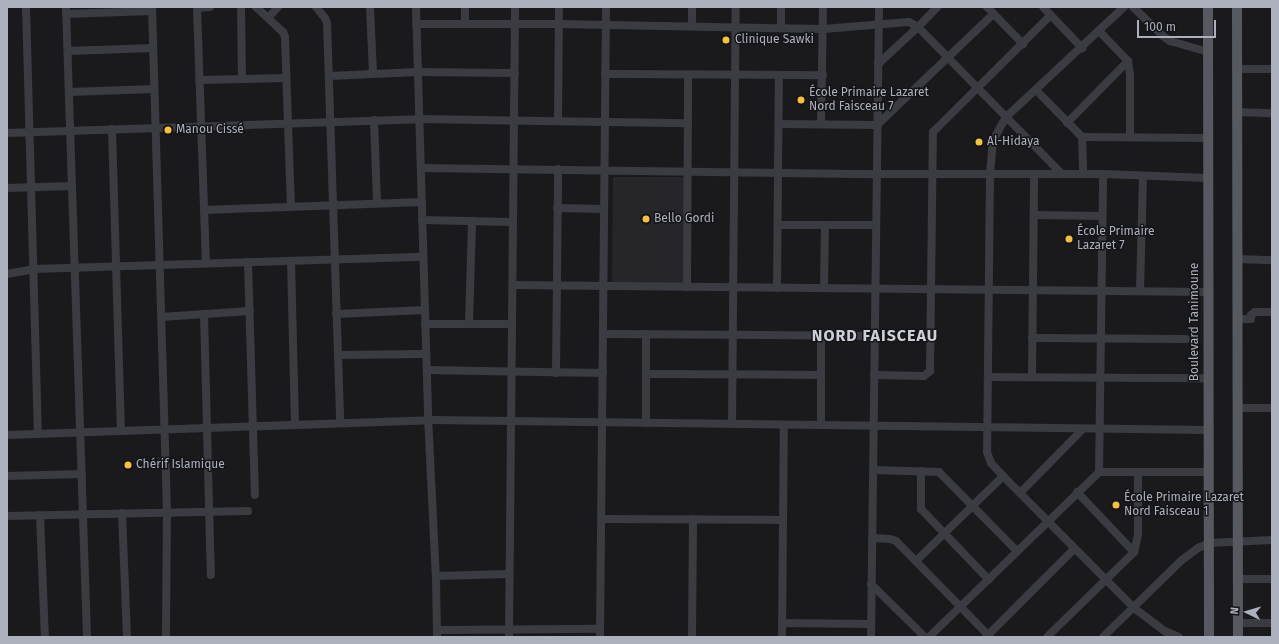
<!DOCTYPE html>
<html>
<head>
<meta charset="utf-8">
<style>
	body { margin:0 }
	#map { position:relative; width:1279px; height:644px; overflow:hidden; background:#1a1a1d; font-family:"Fira Sans",sans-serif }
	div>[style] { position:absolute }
	.built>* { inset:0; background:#26262a }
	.minor>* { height:8px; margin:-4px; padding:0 4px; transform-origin:4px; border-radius:4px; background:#3b3c42 }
	.major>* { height:10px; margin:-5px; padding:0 5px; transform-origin:5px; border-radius:5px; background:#575961 }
	.dots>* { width:11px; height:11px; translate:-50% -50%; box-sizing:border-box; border:2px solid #151518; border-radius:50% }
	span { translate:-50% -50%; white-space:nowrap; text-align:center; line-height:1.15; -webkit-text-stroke:3px #151518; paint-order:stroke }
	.poi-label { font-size:12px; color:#acb1bd }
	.left { translate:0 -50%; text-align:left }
	.street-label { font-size:12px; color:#acb1bd }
	.district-label { font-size:16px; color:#ced0d8; font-weight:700; letter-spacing:1px }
	.frame { position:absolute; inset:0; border:8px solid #acb1bd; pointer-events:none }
	.north { position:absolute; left:1227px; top:592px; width:40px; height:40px; -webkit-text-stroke:3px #151518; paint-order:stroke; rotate:275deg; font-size:11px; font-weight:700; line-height:16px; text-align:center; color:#acb1bd }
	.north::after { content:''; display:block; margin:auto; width:14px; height:18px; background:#acb1bd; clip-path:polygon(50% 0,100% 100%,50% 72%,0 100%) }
	.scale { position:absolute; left:1137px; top:20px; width:79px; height:18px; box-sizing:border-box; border:2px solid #acb1bd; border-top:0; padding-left:5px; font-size:12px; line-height:14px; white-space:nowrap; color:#acb1bd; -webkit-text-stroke:3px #151518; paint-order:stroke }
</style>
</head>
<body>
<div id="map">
	<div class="built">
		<div style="clip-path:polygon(613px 177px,684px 177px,684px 283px,612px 283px)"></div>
	</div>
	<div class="minor">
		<div style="left:26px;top:7px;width:427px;rotate:88.4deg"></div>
		<div style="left:66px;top:7px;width:630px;rotate:88.09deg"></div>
		<div style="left:152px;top:7px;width:505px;rotate:88.3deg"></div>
		<div style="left:167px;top:512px;width:125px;rotate:90.5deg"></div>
		<div style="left:197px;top:7px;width:256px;rotate:88deg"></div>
		<div style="left:241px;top:7px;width:72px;rotate:89.2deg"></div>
		<div style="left:256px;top:7px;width:37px;rotate:43deg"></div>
		<div style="left:283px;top:32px;width:5px;rotate:68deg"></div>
		<div style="left:285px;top:37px;width:170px;rotate:88deg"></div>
		<div style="left:316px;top:7px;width:14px;rotate:51deg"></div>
		<div style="left:325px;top:18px;width:5px;rotate:68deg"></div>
		<div style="left:327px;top:23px;width:400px;rotate:88.1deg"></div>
		<div style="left:370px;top:7px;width:67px;rotate:87.4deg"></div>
		<div style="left:416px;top:7px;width:409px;rotate:88.3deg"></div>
		<div style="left:428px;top:416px;width:161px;rotate:87.2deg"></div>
		<div style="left:436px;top:577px;width:60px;rotate:89deg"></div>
		<div style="left:692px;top:7px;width:19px;rotate:90deg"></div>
		<div style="left:781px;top:7px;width:21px;rotate:90deg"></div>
		<div style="left:987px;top:7px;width:52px;rotate:45.8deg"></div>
		<div style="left:1043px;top:7px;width:57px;rotate:46.4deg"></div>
		<div style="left:1124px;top:7px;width:161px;rotate:137deg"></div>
		<div style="left:1006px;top:117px;width:26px;rotate:119deg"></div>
		<div style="left:993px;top:140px;width:34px;rotate:95deg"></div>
		<div style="left:990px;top:174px;width:278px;rotate:90.6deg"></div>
		<div style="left:987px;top:452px;width:12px;rotate:70deg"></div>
		<div style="left:991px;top:463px;width:18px;rotate:47deg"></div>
		<div style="left:1003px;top:476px;width:186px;rotate:45.2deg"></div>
		<div style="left:1134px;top:608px;width:39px;rotate:37deg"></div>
		<div style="left:1165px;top:631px;width:15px;rotate:23deg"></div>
		<div style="left:1133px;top:7px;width:42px;rotate:44deg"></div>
		<div style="left:1163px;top:36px;width:9px;rotate:36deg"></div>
		<div style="left:1170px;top:41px;width:40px;rotate:16deg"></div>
		<div style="left:197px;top:8px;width:13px;rotate:-4deg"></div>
		<div style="left:66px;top:14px;width:86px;rotate:-2deg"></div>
		<div style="left:268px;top:18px;width:15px;rotate:-48deg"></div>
		<div style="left:416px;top:24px;width:143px"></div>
		<div style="left:559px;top:24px;width:264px;rotate:1.1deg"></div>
		<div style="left:823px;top:29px;width:86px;rotate:-4.7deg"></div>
		<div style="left:909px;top:22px;width:10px;rotate:29deg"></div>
		<div style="left:918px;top:27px;width:206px;rotate:45.6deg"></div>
		<div style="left:465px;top:24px;width:17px;rotate:-90deg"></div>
		<div style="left:1099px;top:31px;width:42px;rotate:46deg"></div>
		<div style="left:1128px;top:61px;width:14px;rotate:82deg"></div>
		<div style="left:1130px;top:75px;width:62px;rotate:90deg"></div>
		<div style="left:68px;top:51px;width:85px;rotate:-2deg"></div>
		<div style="left:878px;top:64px;width:54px;rotate:-42.8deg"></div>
		<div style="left:918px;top:27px;width:28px;rotate:-46deg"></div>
		<div style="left:1237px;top:69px;width:35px"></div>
		<div style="left:605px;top:74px;width:218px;rotate:0.3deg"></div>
		<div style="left:329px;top:76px;width:89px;rotate:-2.6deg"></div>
		<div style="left:418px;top:72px;width:97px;rotate:0.6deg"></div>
		<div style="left:199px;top:80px;width:87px;rotate:-1.3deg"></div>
		<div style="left:1036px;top:90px;width:66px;rotate:45.6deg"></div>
		<div style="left:1082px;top:137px;width:37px;rotate:88deg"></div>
		<div style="left:69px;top:92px;width:85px;rotate:-2deg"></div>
		<div style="left:1237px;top:112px;width:35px;rotate:2deg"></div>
		<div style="left:374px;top:120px;width:83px;rotate:87.9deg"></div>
		<div style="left:558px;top:120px;width:113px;rotate:-89.5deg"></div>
		<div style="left:821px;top:123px;width:116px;rotate:-89deg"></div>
		<div style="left:1067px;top:123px;width:87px;rotate:-45.5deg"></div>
		<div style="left:779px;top:124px;width:98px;rotate:0.6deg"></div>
		<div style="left:877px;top:125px;width:161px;rotate:-43.7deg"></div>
		<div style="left:112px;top:129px;width:302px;rotate:88.3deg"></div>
		<div style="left:7px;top:133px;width:412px;rotate:-1.9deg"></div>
		<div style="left:419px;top:119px;width:269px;rotate:0.9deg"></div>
		<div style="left:1082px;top:137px;width:126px;rotate:0.5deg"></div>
		<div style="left:421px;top:168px;width:456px;rotate:0.8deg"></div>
		<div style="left:877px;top:174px;width:226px"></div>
		<div style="left:1103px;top:174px;width:105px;rotate:2.2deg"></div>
		<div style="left:7px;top:188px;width:65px;rotate:-1.8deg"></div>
		<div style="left:557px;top:208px;width:47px;rotate:1.2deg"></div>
		<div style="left:204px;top:210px;width:218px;rotate:-2.1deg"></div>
		<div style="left:1034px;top:215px;width:68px;rotate:0.8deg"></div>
		<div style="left:422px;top:220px;width:91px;rotate:1.3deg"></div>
		<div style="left:778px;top:225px;width:98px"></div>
		<div style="left:1237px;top:259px;width:35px;rotate:2deg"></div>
		<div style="left:291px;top:261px;width:164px;rotate:88.6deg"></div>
		<div style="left:248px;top:262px;width:233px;rotate:88.3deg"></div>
		<div style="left:7px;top:274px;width:27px;rotate:-10deg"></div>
		<div style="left:34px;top:269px;width:389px;rotate:-1.8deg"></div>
		<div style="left:513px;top:285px;width:695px;rotate:0.58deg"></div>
		<div style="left:687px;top:287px;width:212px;rotate:-89.7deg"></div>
		<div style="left:777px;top:288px;width:213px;rotate:-89.5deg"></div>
		<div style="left:824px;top:288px;width:63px;rotate:-89.1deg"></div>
		<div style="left:1140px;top:291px;width:115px;rotate:-88.5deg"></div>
		<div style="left:204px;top:314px;width:261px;rotate:88.5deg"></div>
		<div style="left:336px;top:314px;width:89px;rotate:-2.6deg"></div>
		<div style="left:161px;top:317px;width:89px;rotate:-3.9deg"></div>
		<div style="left:1238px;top:319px;width:13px"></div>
		<div style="left:1251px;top:319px;width:4px;rotate:-90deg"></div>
		<div style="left:1251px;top:315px;width:5px;rotate:-37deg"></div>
		<div style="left:1255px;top:312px;width:17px"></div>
		<div style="left:425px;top:324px;width:87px"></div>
		<div style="left:469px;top:324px;width:103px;rotate:-88.3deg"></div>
		<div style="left:603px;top:334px;width:272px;rotate:0.4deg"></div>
		<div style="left:1032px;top:338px;width:154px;rotate:0.4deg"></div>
		<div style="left:338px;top:355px;width:88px;rotate:-0.7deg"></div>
		<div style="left:427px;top:370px;width:176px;rotate:1deg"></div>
		<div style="left:556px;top:373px;width:204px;rotate:-89.4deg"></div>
		<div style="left:646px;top:374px;width:175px;rotate:0.3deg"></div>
		<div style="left:874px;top:375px;width:50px;rotate:1.1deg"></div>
		<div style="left:924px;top:376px;width:8px;rotate:-40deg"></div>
		<div style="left:930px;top:371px;width:239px;rotate:-89.3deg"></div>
		<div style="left:933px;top:132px;width:166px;rotate:-44.8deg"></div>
		<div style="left:988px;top:377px;width:220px;rotate:0.3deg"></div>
		<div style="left:1032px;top:377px;width:203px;rotate:-89.4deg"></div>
		<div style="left:1238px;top:408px;width:34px"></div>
		<div style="left:646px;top:423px;width:89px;rotate:-90deg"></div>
		<div style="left:732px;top:424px;width:417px;rotate:-89.5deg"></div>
		<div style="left:821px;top:425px;width:90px;rotate:-90deg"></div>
		<div style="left:7px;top:435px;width:424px;rotate:-2deg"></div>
		<div style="left:431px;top:420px;width:777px;rotate:0.74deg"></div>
		<div style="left:873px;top:470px;width:66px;rotate:1.7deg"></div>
		<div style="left:939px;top:472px;width:111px;rotate:45.4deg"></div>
		<div style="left:921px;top:471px;width:38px;rotate:90deg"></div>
		<div style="left:921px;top:509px;width:98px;rotate:46.2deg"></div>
		<div style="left:1099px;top:472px;width:298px;rotate:-89.2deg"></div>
		<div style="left:7px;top:476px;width:75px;rotate:-1.5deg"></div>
		<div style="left:1077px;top:492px;width:83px;rotate:46.5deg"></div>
		<div style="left:1020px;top:493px;width:90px;rotate:-45.5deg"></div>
		<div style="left:122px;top:513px;width:124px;rotate:87.7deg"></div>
		<div style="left:40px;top:515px;width:122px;rotate:87.7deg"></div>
		<div style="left:7px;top:516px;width:241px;rotate:-1.2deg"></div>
		<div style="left:601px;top:519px;width:182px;rotate:0.3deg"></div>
		<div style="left:872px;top:538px;width:18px;rotate:3deg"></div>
		<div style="left:890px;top:539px;width:6px;rotate:18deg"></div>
		<div style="left:896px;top:541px;width:134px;rotate:45.6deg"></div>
		<div style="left:916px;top:561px;width:122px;rotate:-44.3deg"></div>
		<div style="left:436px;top:576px;width:73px;rotate:-1.6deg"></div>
		<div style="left:1237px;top:579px;width:35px"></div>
		<div style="left:871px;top:584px;width:76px;rotate:44.5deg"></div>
		<div style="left:782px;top:623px;width:89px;rotate:0.6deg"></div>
		<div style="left:1238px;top:623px;width:34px"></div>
		<div style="left:437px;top:630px;width:163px;rotate:-0.4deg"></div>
		<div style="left:509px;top:637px;width:630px;rotate:-89.45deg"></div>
		<div style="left:600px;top:637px;width:630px;rotate:-89.45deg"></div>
		<div style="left:692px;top:637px;width:118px;rotate:-89.5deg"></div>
		<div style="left:782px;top:637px;width:212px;rotate:-89.5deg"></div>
		<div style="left:871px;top:637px;width:630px;rotate:-89.27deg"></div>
		<div style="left:929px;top:637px;width:237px;rotate:-44.1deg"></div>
		<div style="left:1099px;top:472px;width:109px"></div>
		<div style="left:986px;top:637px;width:124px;rotate:-45deg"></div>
		<div style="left:1047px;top:637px;width:122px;rotate:-44.3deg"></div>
		<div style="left:1134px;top:552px;width:18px;rotate:-77deg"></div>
		<div style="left:1138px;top:534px;width:61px;rotate:-90deg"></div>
		<div style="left:1103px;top:637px;width:110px;rotate:-44.3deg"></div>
		<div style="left:1182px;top:560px;width:20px;rotate:-37deg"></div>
		<div style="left:1198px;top:548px;width:12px;rotate:-24deg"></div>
		<div style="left:1209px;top:543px;width:63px;rotate:-2.7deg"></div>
	</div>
	<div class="major">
		<div style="left:1208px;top:7px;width:630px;rotate:89.91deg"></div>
		<div style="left:1237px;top:7px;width:630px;rotate:89.91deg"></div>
	</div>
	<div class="dots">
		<div style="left:726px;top:40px;background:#f9c136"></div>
		<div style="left:801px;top:100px;background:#f9c136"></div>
		<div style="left:168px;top:130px;background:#f9c136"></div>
		<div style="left:979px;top:142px;background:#f9c136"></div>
		<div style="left:646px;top:219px;background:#f9c136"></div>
		<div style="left:1069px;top:239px;background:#f9c136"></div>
		<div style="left:128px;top:465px;background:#f9c136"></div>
		<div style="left:1116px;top:505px;background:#f9c136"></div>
	</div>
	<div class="poi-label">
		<span class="left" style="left:735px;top:40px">Clinique Sawki</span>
		<span class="left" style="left:809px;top:100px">École Primaire Lazaret<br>Nord Faisceau 7</span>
		<span class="left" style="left:176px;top:130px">Manou Cissé</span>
		<span class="left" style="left:987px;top:142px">Al-Hidaya</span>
		<span class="left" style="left:654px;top:219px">Bello Gordi</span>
		<span class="left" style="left:1077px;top:239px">École Primaire<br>Lazaret 7</span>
		<span class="left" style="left:136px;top:465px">Chérif Islamique</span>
		<span class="left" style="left:1124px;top:505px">École Primaire Lazaret<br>Nord Faisceau 1</span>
	</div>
	<div class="street-label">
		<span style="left:1195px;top:322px;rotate:-90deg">Boulevard Tanimoune</span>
	</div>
	<div class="district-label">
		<span style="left:875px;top:336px">NORD FAISCEAU</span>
	</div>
	<div class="frame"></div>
	<div class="north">N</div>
	<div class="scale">100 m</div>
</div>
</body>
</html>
